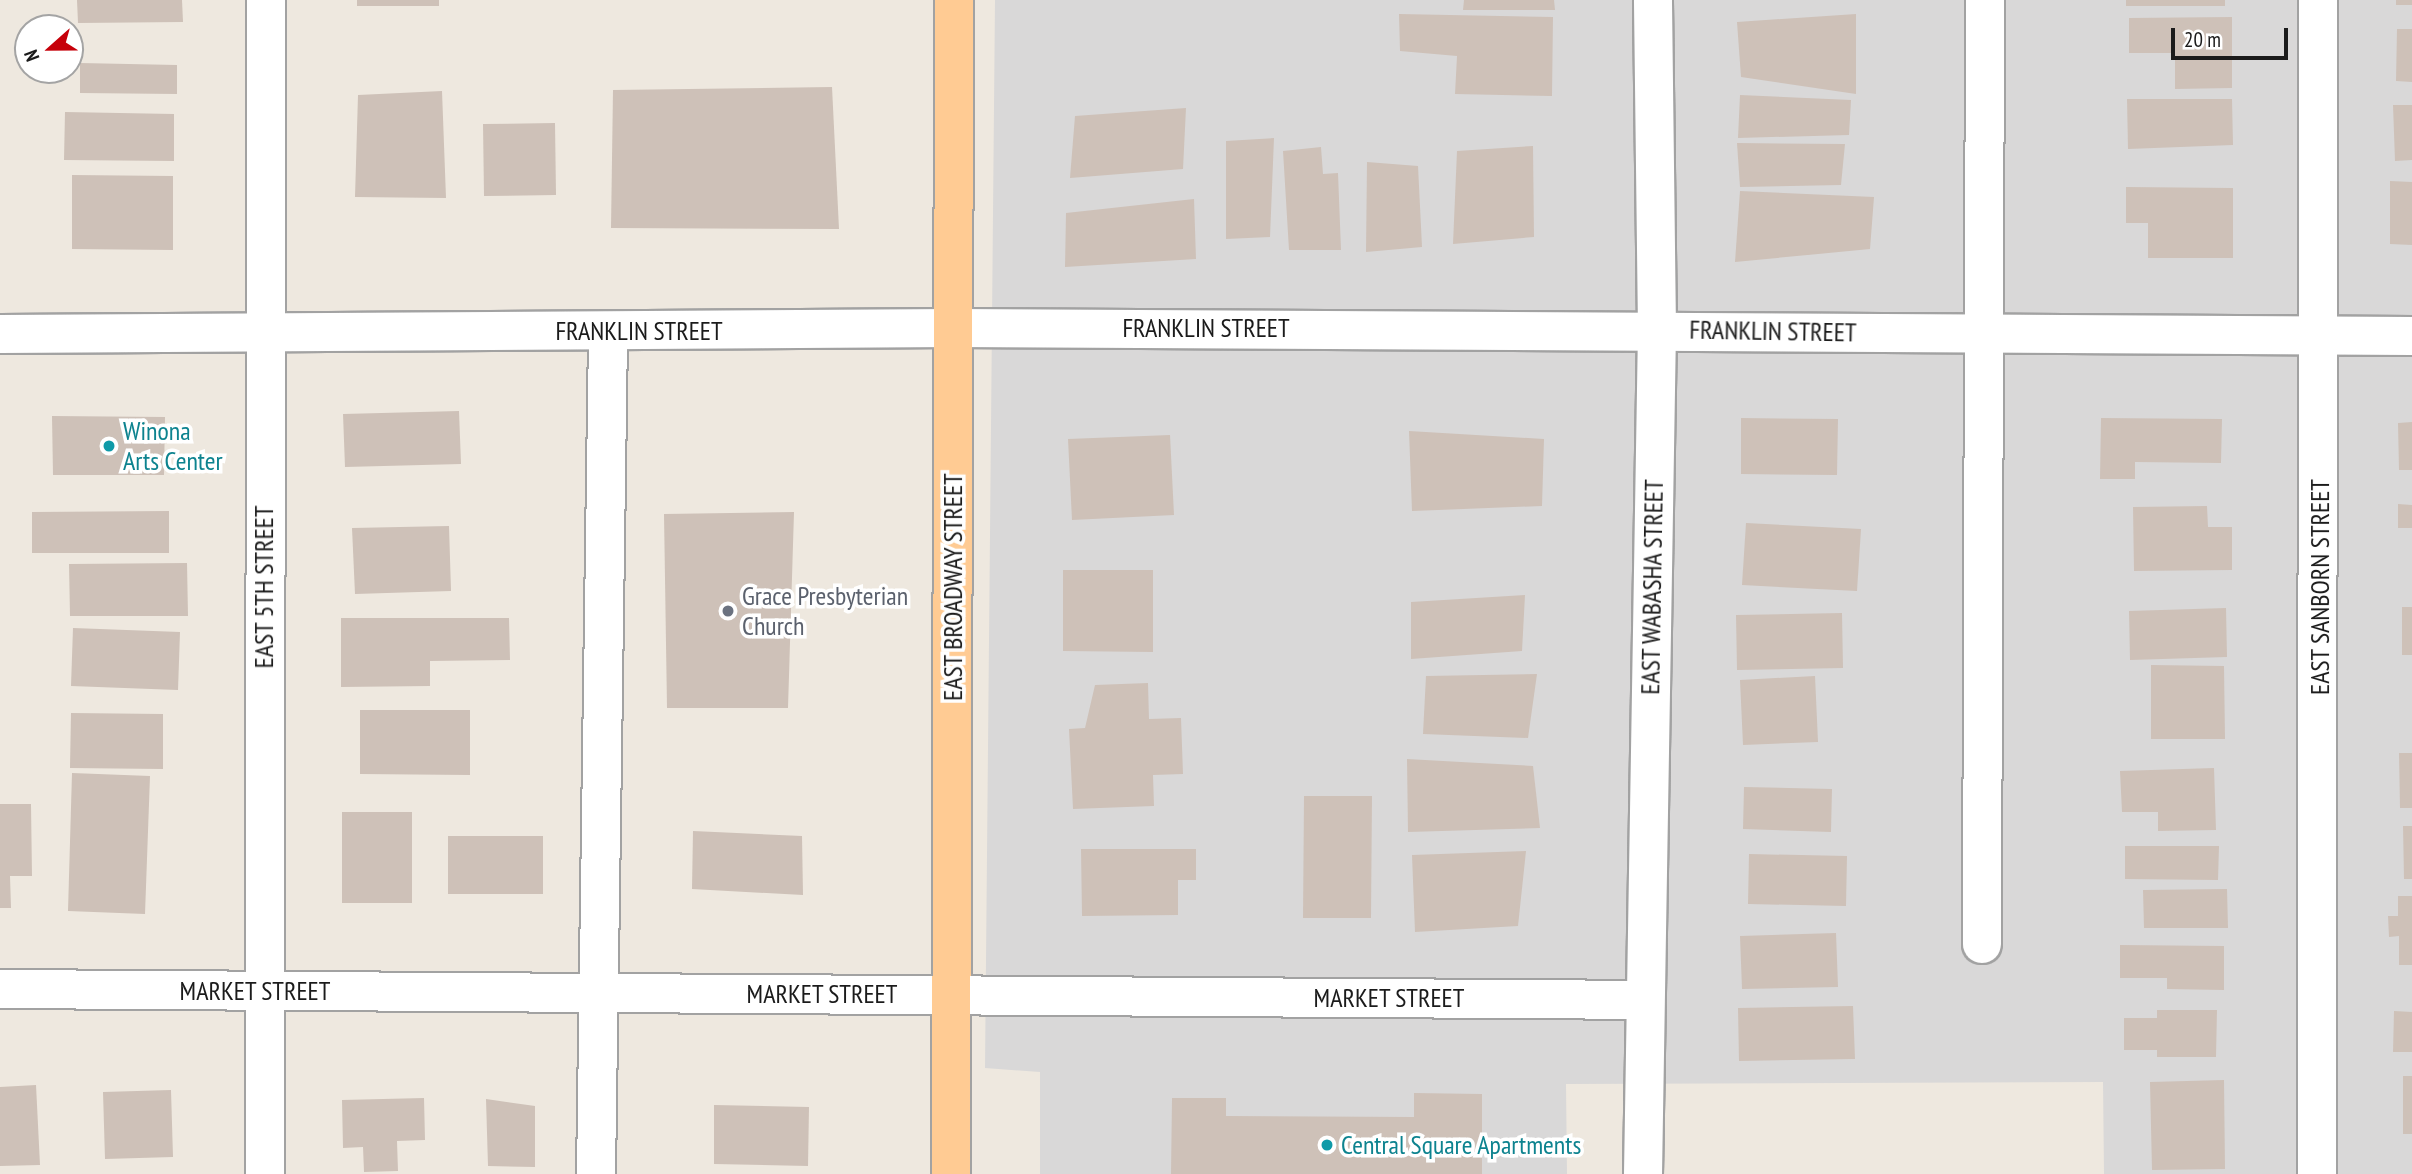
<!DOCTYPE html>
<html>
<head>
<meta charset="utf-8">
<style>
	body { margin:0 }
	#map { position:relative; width:2412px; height:1174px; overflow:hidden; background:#eee8df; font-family:"PT Sans Narrow",sans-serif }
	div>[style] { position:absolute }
	.residential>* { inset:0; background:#d9d8d8 }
	.building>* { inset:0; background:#cec1b8 }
	.roads { filter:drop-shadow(2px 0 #a2a2a2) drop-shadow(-2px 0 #a2a2a2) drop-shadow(0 2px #a2a2a2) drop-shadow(0 -2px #a2a2a2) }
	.minor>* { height:38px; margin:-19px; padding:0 19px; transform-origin:19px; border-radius:19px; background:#fff }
	.major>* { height:38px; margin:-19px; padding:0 19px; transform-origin:19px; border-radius:19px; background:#ffcb93 }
	.dots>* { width:19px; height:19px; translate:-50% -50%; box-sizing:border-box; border:4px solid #fff; border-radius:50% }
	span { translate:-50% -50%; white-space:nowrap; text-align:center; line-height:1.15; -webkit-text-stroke:7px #fff; paint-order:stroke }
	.street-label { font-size:26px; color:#1b1b1b }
	.culture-label { font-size:26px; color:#0d838f }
	.left { translate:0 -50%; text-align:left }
	.worship-label { font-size:26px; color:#5b616d }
	.north { position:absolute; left:14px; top:14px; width:70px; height:70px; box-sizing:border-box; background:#fff; border:2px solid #a4a4a4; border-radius:50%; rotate:249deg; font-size:19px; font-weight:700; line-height:28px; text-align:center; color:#1b1b1b }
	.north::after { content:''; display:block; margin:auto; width:24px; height:32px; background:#c6000a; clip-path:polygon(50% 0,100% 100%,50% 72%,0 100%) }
	.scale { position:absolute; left:2171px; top:28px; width:117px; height:32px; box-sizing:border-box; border:4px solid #1b1b1b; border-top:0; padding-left:9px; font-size:21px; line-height:24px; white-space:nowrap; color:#1b1b1b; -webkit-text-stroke:5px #fff; paint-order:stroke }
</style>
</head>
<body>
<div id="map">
	<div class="residential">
		<div style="clip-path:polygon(995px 0,2412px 0,2412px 1174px,2104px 1174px,2103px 1082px,1566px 1084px,1567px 1174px,1040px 1174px,1040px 1072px,985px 1068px)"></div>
	</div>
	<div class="building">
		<div style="clip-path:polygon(77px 0,182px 0,183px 22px,78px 23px)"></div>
		<div style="clip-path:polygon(357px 0,439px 0,439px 6px,357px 6px)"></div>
		<div style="clip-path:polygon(1464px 0,1554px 0,1555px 10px,1463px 10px)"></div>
		<div style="clip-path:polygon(2126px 0,2225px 0,2225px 6px,2126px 6px)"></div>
		<div style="clip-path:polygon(2396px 0,2412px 0,2412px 5px,2396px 5px)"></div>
		<div style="clip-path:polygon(1399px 14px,1553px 17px,1552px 96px,1455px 94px,1457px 56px,1400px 51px)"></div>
		<div style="clip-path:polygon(1856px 14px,1856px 94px,1741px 77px,1737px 22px)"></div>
		<div style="clip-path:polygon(2232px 17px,2232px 88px,2175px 89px,2175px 53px,2129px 53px,2129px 18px)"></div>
		<div style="clip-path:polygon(2397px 29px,2412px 29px,2412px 82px,2396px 81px)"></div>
		<div style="clip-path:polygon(80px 63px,177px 65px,177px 94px,80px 93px)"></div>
		<div style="clip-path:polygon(832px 87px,839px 229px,611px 228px,613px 90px)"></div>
		<div style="clip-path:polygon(442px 91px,446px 198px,355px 197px,358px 95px)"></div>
		<div style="clip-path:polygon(1740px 95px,1851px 100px,1849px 135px,1738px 138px)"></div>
		<div style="clip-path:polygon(2127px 99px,2232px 99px,2233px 145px,2128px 149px)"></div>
		<div style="clip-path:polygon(2393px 105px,2412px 105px,2412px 160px,2395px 161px)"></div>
		<div style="clip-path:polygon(1186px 108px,1183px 169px,1070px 178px,1075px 116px)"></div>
		<div style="clip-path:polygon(65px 112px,174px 114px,174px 161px,64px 160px)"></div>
		<div style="clip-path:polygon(555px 123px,556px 195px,484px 196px,483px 124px)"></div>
		<div style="clip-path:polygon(1274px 138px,1270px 237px,1226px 239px,1226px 141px)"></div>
		<div style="clip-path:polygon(1737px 143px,1845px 144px,1841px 185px,1740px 187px)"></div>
		<div style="clip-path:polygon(1533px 146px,1534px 237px,1453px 244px,1457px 151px)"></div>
		<div style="clip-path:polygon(1321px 147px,1323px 174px,1338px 173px,1341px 250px,1289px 250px,1283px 151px)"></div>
		<div style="clip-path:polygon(1367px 162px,1418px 166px,1422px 247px,1366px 252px)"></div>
		<div style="clip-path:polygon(72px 175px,173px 176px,173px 250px,72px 249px)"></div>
		<div style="clip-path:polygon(2390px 181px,2412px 182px,2412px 245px,2390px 244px)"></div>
		<div style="clip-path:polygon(2126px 187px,2233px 188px,2233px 258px,2148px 258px,2148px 223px,2126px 223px)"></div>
		<div style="clip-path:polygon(1740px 191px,1874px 197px,1870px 249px,1735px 262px)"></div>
		<div style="clip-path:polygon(1194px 199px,1196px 259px,1065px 267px,1066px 213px)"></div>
		<div style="clip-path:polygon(459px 411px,461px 464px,345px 467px,343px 414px)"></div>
		<div style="clip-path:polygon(52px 416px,165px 417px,164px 475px,53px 475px)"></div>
		<div style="clip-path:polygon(1741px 418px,1838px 419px,1837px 475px,1741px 474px)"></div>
		<div style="clip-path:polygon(2101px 418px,2222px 419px,2221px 463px,2135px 462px,2135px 479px,2100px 479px)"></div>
		<div style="clip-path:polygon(2412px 422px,2412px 470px,2399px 470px,2398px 423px)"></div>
		<div style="clip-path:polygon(1409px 431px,1544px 439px,1542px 506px,1412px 511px)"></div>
		<div style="clip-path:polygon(1170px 435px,1174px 515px,1072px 520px,1068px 439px)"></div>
		<div style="clip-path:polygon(2398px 504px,2412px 505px,2412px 528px,2398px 528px)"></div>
		<div style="clip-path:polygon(2207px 506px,2208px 527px,2232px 527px,2232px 570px,2134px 571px,2133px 507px)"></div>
		<div style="clip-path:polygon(169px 511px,169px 553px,32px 553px,32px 512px)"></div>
		<div style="clip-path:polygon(794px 512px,788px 708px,667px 708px,664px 514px)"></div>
		<div style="clip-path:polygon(1746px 523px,1861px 529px,1857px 591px,1742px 585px)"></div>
		<div style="clip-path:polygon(449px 526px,451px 591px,355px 594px,352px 528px)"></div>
		<div style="clip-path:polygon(187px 563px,188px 616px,70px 616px,69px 564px)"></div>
		<div style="clip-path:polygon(1063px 570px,1153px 570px,1153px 652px,1063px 651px)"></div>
		<div style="clip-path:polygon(1525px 595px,1522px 651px,1411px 659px,1411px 602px)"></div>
		<div style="clip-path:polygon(2402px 607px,2412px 607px,2412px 655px,2402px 655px)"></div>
		<div style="clip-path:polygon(2226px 608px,2227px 657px,2130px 660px,2129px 611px)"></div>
		<div style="clip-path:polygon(1842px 613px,1843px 668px,1737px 670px,1736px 615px)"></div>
		<div style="clip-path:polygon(341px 618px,509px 618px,510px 660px,430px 661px,430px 686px,341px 687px)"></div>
		<div style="clip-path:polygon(73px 628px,180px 632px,178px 690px,71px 686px)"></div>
		<div style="clip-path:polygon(2151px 665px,2224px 666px,2225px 739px,2151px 739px)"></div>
		<div style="clip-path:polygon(1537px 674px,1528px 738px,1423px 734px,1426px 676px)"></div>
		<div style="clip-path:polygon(1815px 676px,1818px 742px,1743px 745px,1740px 680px)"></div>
		<div style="clip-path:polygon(1148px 683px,1149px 719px,1181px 718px,1183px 774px,1153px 775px,1154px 806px,1073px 809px,1069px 729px,1085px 728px,1095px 685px)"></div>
		<div style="clip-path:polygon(360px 710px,470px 710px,470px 775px,360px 774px)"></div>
		<div style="clip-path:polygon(71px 713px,163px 714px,163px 769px,70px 768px)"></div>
		<div style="clip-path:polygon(2399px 753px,2412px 753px,2412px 808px,2400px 808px)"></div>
		<div style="clip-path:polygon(1407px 759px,1533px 766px,1540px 828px,1408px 832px)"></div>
		<div style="clip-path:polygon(2214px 768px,2216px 830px,2158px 831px,2158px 812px,2122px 812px,2120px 771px)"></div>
		<div style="clip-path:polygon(72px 773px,150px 776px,145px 914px,68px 911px)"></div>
		<div style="clip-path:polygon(1744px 787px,1832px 789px,1831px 832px,1743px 829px)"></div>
		<div style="clip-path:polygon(1304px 796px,1372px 796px,1371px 918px,1303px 918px)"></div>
		<div style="clip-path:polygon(0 804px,31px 804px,32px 876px,10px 876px,11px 908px,0 908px)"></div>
		<div style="clip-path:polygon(342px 812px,412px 812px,412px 903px,342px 903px)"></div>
		<div style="clip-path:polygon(2403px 826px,2412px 826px,2412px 879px,2404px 879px)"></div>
		<div style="clip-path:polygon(693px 831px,802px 836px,803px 895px,692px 889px)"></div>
		<div style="clip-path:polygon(448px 836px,543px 836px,543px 894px,448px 894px)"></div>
		<div style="clip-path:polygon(2125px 846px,2219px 846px,2218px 880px,2125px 879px)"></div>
		<div style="clip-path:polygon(1081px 849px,1196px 849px,1196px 880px,1178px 880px,1178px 915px,1082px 916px)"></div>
		<div style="clip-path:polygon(1526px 851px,1518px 926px,1415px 932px,1412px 855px)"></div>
		<div style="clip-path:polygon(1749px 854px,1847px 856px,1846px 906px,1748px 904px)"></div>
		<div style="clip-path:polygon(2227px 889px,2228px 928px,2144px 928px,2143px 890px)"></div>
		<div style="clip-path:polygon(2398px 896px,2412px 896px,2412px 965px,2399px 965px,2399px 936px,2389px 937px,2388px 916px,2398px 916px)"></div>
		<div style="clip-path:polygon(1836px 933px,1838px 987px,1742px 989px,1740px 936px)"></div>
		<div style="clip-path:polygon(2120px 945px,2224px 946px,2224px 990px,2167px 989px,2167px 978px,2120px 978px)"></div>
		<div style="clip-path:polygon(1853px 1006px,1855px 1059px,1739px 1061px,1738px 1008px)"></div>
		<div style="clip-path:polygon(2157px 1010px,2217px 1010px,2216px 1057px,2157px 1057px,2157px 1050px,2124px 1050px,2124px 1018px,2157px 1018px)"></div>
		<div style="clip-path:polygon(2394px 1011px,2412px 1012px,2412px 1052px,2393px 1052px)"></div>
		<div style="clip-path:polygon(2403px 1076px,2412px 1076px,2412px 1134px,2403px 1134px)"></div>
		<div style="clip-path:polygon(2224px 1080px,2225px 1169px,2152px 1170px,2150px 1082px)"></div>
		<div style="clip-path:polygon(36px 1085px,40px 1165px,0 1166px,0 1087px)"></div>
		<div style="clip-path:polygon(171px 1090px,173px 1157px,105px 1159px,103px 1092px)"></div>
		<div style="clip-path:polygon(1414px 1093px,1482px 1094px,1482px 1174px,1171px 1174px,1172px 1098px,1226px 1098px,1226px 1116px,1414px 1117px)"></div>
		<div style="clip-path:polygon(424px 1098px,425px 1140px,397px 1141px,398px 1171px,364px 1172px,363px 1147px,343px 1148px,342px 1100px)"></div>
		<div style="clip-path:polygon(486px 1099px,535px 1106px,535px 1167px,488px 1166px)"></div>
		<div style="clip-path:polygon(714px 1105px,809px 1107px,808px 1166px,714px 1164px)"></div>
	</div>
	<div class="roads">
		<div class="minor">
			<div style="left:0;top:334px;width:954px;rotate:-0.36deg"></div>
			<div style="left:954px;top:328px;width:1458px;rotate:0.31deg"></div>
			<div style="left:1982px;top:944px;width:944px;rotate:-89.82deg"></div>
			<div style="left:0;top:989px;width:1644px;rotate:0.38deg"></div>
			<div style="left:265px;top:1174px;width:1174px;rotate:-89.95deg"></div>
			<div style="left:596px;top:1174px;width:843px;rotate:-89.18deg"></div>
			<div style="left:1643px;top:1174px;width:844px;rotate:-89.05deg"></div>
			<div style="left:1657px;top:330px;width:330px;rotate:-90.7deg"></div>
			<div style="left:2317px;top:1174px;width:1174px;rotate:-89.95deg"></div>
		</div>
		<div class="major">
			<div style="left:951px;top:1174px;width:1174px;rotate:-89.85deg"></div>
		</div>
	</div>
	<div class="dots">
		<div style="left:109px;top:446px;background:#0f9aa8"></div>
		<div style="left:728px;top:611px;background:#6b7280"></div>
		<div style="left:1327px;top:1145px;background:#0f9aa8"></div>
	</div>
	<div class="street-label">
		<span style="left:1206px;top:328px">FRANKLIN STREET</span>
		<span style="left:639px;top:331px">FRANKLIN STREET</span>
		<span style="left:1773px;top:331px;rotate:1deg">FRANKLIN STREET</span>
		<span style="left:264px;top:587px;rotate:-90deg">EAST 5TH STREET</span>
		<span style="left:953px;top:587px;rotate:-90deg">EAST BROADWAY STREET</span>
		<span style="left:1652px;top:587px;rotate:-89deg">EAST WABASHA STREET</span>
		<span style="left:2320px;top:587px;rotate:-90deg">EAST SANBORN STREET</span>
		<span style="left:255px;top:991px">MARKET STREET</span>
		<span style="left:822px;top:994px">MARKET STREET</span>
		<span style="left:1389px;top:998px">MARKET STREET</span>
	</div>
	<div class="culture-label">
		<span class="left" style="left:123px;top:446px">Winona<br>Arts Center</span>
		<span class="left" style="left:1341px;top:1145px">Central Square Apartments</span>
	</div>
	<div class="worship-label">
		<span class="left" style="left:742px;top:611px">Grace Presbyterian<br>Church</span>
	</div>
	<div class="north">N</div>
	<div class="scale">20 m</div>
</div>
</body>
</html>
